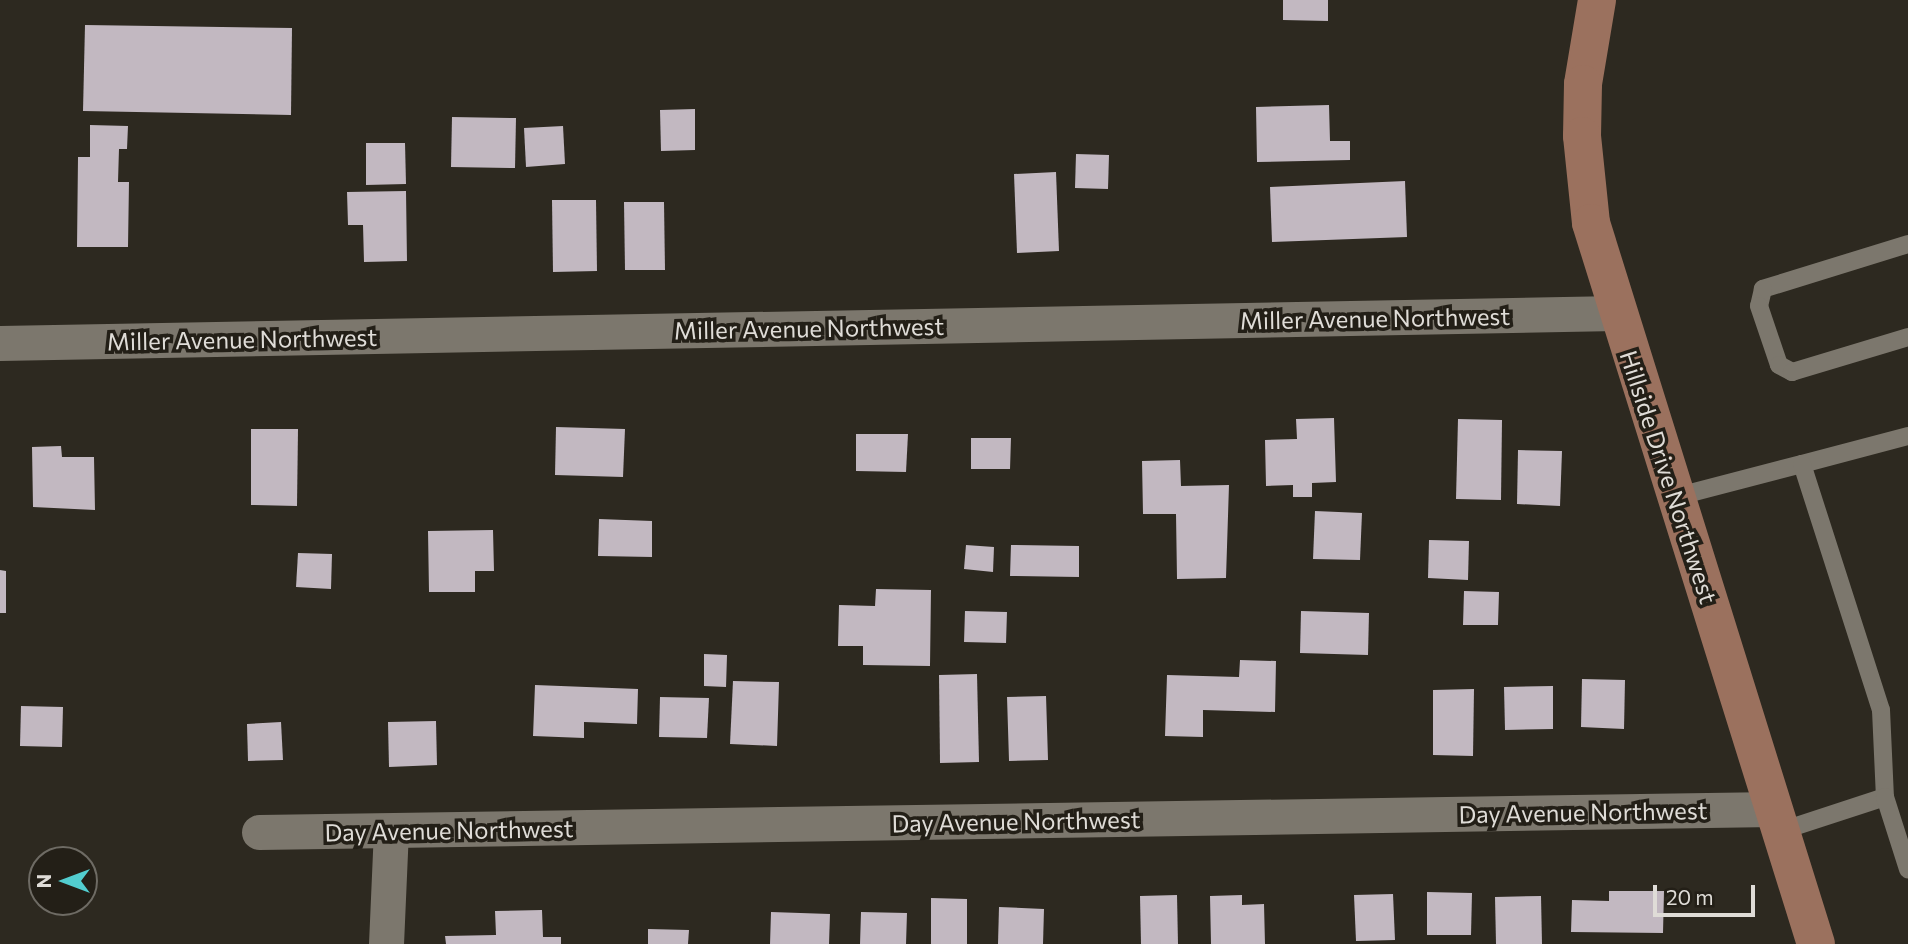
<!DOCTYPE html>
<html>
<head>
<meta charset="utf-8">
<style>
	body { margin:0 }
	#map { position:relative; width:1908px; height:944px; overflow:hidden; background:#2d2920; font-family:Commissioner,sans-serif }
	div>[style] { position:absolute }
	.building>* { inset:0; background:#c2b8c1 }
	.lane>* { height:18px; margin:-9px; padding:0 9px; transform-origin:9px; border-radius:9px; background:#7c776d }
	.street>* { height:35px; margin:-17.5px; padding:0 17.5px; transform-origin:17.5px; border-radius:17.5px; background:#7c776d }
	.secondary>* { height:38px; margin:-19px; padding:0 19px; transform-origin:19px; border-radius:19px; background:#9b715e }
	span { translate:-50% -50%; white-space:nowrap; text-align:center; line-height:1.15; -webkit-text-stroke:7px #231f17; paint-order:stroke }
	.street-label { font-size:24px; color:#dfdcd7 }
	.north { position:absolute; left:28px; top:846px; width:70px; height:70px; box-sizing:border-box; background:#231f17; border:2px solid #6e6b64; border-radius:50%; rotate:270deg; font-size:19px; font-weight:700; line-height:28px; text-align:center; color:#dfdcd7 }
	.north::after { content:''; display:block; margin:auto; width:24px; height:32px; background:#52cdcf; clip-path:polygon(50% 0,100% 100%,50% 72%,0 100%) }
	.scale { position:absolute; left:1653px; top:885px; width:102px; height:32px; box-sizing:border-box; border:4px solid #dfdcd7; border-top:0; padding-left:9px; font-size:21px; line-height:24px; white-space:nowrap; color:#dfdcd7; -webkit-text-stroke:5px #231f17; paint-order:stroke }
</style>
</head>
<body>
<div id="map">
	<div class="building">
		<div style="clip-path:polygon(1283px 0,1328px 0,1328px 21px,1283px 20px)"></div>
		<div style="clip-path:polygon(85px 25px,292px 28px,291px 115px,83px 111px)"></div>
		<div style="clip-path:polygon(1329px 105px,1330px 141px,1350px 141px,1350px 160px,1257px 162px,1256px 107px)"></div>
		<div style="clip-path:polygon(695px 109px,695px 150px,661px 151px,660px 110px)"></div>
		<div style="clip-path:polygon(452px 117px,516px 118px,515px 168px,451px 167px)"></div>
		<div style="clip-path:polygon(90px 125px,128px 126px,127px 149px,119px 149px,118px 182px,129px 182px,128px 247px,77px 247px,78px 157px,90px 157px)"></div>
		<div style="clip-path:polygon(563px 126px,565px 164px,526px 167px,524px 128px)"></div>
		<div style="clip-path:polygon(366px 143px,405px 143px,406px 184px,366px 185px)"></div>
		<div style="clip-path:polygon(1076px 154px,1109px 155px,1108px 189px,1075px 188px)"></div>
		<div style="clip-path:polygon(1056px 172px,1059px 251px,1017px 253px,1014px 174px)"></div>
		<div style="clip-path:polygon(1405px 181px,1407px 237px,1272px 242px,1270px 187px)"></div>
		<div style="clip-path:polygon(406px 191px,407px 261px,364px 262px,363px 225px,348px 225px,347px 192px)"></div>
		<div style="clip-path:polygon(552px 200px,596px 200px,597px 271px,553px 272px)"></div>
		<div style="clip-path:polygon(624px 202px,664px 202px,665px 270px,625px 270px)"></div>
		<div style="clip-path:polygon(1334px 418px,1336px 482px,1312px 483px,1312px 497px,1293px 497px,1293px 485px,1266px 486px,1265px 440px,1297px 439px,1296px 419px)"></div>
		<div style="clip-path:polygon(1458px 419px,1502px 420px,1501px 500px,1456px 499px)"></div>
		<div style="clip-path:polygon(556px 427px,625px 429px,623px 477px,555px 475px)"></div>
		<div style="clip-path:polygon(251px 429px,298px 429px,297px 506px,251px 505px)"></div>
		<div style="clip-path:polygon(856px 434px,908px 434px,906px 472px,856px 471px)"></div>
		<div style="clip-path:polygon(971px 438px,1011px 438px,1010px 469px,971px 469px)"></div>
		<div style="clip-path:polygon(61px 446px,62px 457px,94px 457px,95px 510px,33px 507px,32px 447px)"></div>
		<div style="clip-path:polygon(1518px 450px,1562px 451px,1560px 506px,1517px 504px)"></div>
		<div style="clip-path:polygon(1180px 460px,1181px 486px,1229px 485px,1226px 578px,1177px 579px,1176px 514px,1143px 514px,1142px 461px)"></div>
		<div style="clip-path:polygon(1315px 511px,1362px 513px,1360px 560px,1313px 559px)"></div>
		<div style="clip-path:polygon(599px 519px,652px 521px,652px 557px,598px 556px)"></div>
		<div style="clip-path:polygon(493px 530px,494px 571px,475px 571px,475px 592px,429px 592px,428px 531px)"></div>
		<div style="clip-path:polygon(1429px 540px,1469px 541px,1468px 580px,1428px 578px)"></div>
		<div style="clip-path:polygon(966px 545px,994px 547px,993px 572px,964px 569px)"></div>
		<div style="clip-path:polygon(1011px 545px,1079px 546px,1079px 577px,1010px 576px)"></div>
		<div style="clip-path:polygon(298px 553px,332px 554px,331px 589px,296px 587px)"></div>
		<div style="clip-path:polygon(0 570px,6px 571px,6px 613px,0 613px)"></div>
		<div style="clip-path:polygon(876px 589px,931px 590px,930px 666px,863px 665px,863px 646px,838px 646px,839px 605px,875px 606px)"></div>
		<div style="clip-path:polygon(1464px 591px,1499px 592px,1498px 625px,1463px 625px)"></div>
		<div style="clip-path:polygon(965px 611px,1007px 612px,1006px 643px,964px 642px)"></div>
		<div style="clip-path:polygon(1301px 611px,1369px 613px,1368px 655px,1300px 653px)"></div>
		<div style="clip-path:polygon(704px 654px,727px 655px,726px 687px,704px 686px)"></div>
		<div style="clip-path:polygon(1240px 660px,1276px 661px,1275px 712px,1203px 710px,1203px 737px,1165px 736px,1167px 675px,1239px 677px)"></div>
		<div style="clip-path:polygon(977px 674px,979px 762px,940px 763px,939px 675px)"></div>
		<div style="clip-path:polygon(1582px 679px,1625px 680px,1624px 729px,1581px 727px)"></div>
		<div style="clip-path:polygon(733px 681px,779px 682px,777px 746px,730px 744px)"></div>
		<div style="clip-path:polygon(535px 685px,638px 689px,637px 724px,584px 722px,584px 738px,533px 736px)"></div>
		<div style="clip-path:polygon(1553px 686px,1553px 729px,1505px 730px,1504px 687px)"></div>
		<div style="clip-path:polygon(1474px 689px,1473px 756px,1433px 755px,1433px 690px)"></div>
		<div style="clip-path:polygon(1046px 696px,1048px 760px,1009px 761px,1007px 697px)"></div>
		<div style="clip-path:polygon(660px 697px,709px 698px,707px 738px,659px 737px)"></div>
		<div style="clip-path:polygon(21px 706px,63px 707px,62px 747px,20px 746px)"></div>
		<div style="clip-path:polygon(436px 721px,437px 765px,389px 767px,388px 722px)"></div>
		<div style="clip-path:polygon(281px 722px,283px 760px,248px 761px,247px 724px)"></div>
		<div style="clip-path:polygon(1609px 891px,1664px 891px,1663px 933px,1571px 932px,1572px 900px,1609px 901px)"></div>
		<div style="clip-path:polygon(1427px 892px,1472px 893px,1471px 935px,1427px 935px)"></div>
		<div style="clip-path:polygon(1393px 894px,1395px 940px,1356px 941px,1354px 895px)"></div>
		<div style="clip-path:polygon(1177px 895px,1178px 944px,1141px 944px,1140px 896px)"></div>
		<div style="clip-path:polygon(1242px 895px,1242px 905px,1264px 904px,1265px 944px,1211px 944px,1210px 896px)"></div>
		<div style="clip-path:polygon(1541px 896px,1542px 944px,1496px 944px,1495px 897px)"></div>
		<div style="clip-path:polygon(931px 898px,967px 899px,967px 944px,931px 944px)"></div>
		<div style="clip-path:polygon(999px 907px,1044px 909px,1043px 944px,998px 944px)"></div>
		<div style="clip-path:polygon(542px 910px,543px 937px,561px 937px,561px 944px,446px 944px,445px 936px,496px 935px,495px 911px)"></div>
		<div style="clip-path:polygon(771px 912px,830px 914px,829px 944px,770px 944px)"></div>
		<div style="clip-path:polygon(861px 912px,907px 913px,906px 944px,860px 944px)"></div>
		<div style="clip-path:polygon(648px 929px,689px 930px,688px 944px,648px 944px)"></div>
	</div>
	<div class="lane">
		<div style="left:1908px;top:244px;width:152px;rotate:162.8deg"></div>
		<div style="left:1763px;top:289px;width:17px;rotate:103deg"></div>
		<div style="left:1759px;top:306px;width:62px;rotate:71.3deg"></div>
		<div style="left:1779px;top:365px;width:15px;rotate:28deg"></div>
		<div style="left:1792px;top:372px;width:121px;rotate:-16.8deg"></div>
		<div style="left:1802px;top:464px;width:110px;rotate:-14.8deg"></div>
		<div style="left:1675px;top:497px;width:131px;rotate:-14.6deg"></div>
		<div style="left:1802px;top:464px;width:258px;rotate:72.2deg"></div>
		<div style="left:1881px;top:710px;width:87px;rotate:87.4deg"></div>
		<div style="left:1781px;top:831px;width:109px;rotate:-18.1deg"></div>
		<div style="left:1885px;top:797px;width:76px;rotate:72.3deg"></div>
	</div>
	<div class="street">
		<div style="left:0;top:343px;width:1617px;rotate:-1.06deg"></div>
		<div style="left:259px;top:832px;width:1515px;rotate:-0.87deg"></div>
		<div style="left:386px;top:944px;width:113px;rotate:-87.5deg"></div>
	</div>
	<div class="secondary">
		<div style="left:1597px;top:0;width:85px;rotate:99.5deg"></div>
		<div style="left:1583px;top:84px;width:52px;rotate:91.1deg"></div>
		<div style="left:1582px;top:136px;width:87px;rotate:84.1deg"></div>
		<div style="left:1591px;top:223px;width:755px;rotate:72.67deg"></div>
	</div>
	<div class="street-label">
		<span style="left:1375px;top:318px;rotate:-1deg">Miller Avenue Northwest</span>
		<span style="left:809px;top:328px;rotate:-1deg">Miller Avenue Northwest</span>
		<span style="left:242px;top:339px;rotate:-1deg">Miller Avenue Northwest</span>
		<span style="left:1669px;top:477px;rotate:72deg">Hillside Drive Northwest</span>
		<span style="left:1583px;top:812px;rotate:-1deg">Day Avenue Northwest</span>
		<span style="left:1016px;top:821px;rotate:-1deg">Day Avenue Northwest</span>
		<span style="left:449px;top:830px;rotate:-1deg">Day Avenue Northwest</span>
	</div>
	<div class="north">N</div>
	<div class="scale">20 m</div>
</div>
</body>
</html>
